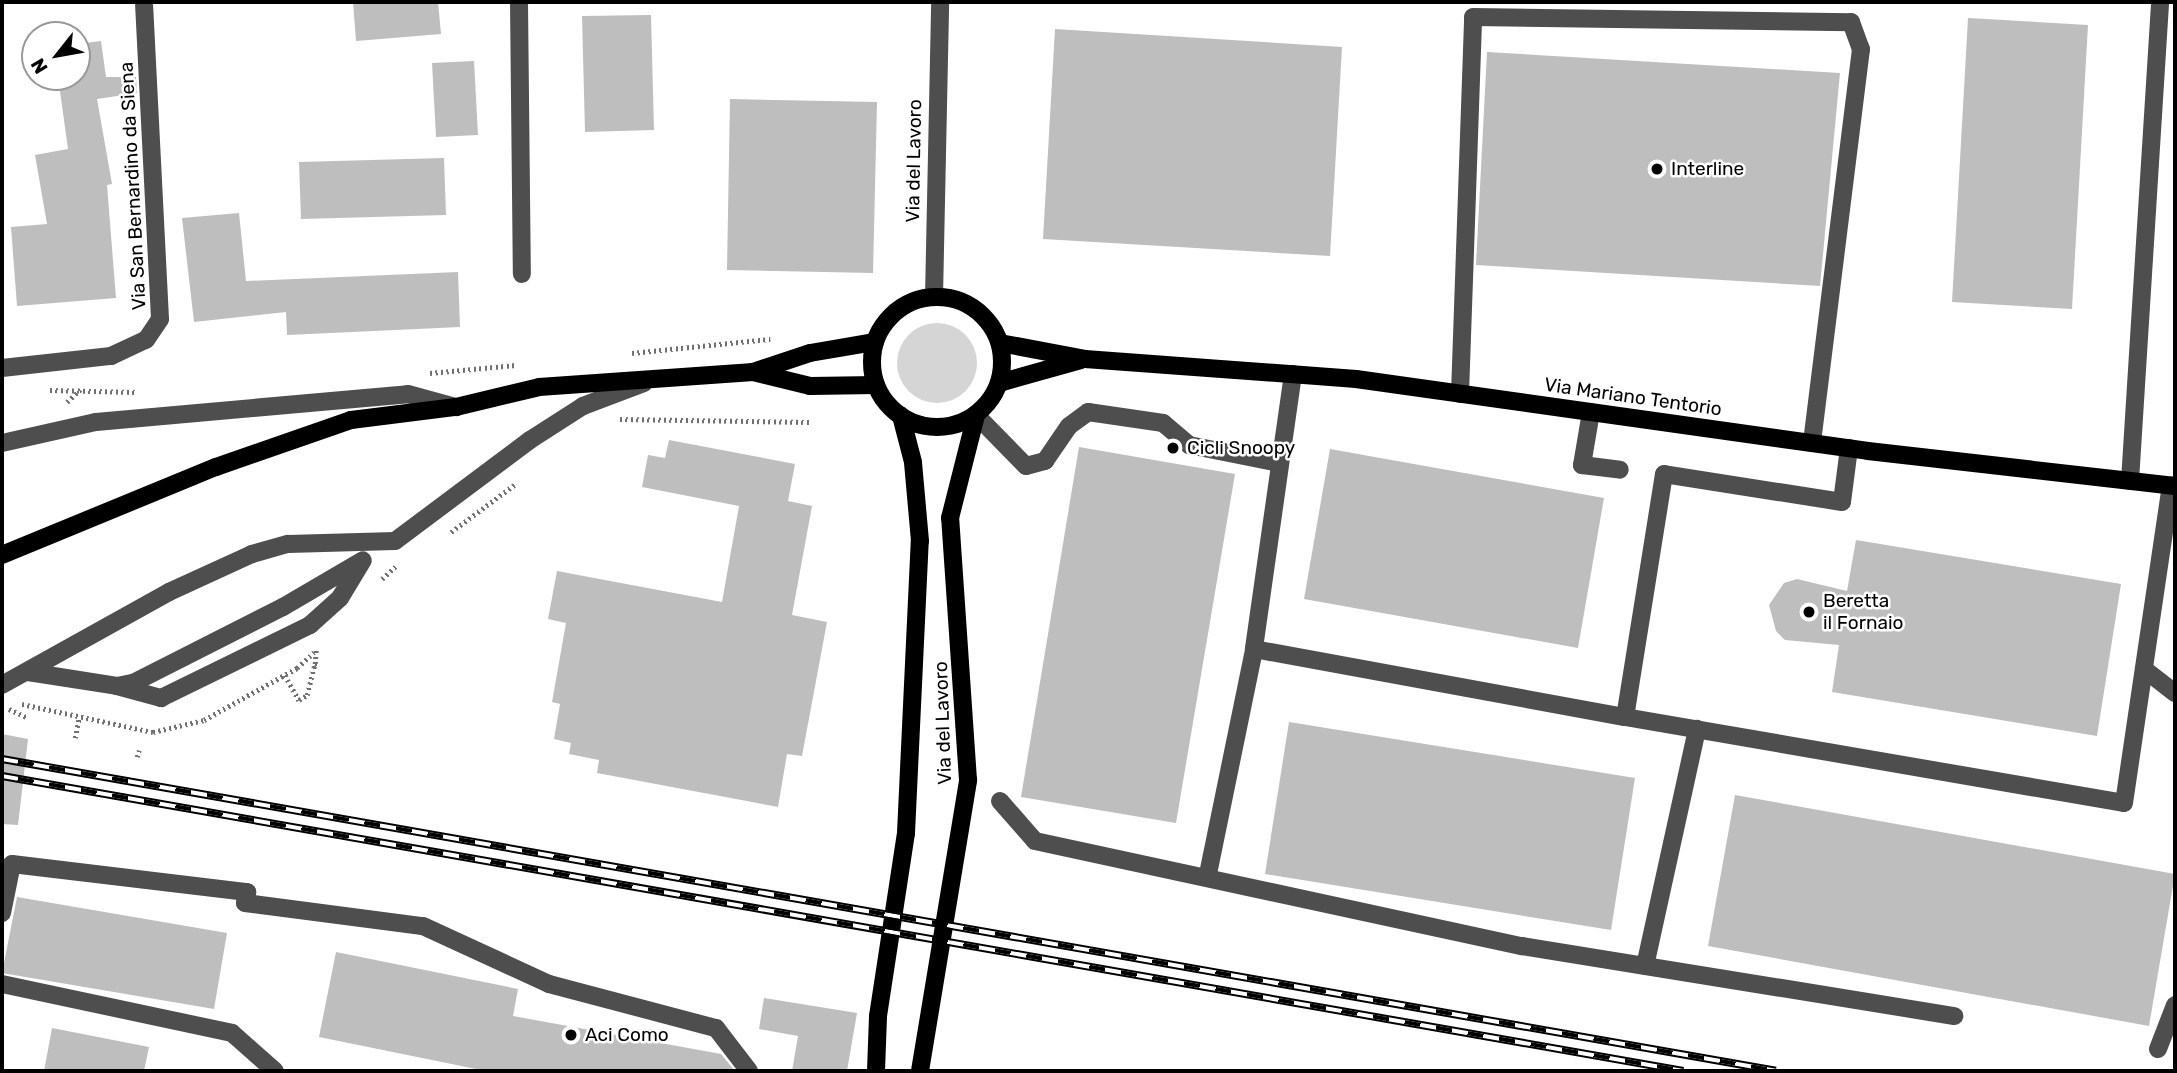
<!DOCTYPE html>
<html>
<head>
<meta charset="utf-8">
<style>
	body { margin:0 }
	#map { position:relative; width:2177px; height:1073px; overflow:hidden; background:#fff; font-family:Rubik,sans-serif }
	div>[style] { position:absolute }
	.green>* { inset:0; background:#d5d5d5 }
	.round { border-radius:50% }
	.building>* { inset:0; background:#bebebe }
	.path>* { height:4.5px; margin-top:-2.25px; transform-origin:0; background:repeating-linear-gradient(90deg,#707070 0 2px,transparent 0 5.5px) }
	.minor>* { height:18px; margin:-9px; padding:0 9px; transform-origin:9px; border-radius:9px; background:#4e4e4e }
	.major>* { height:18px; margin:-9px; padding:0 9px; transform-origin:9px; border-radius:9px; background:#000 }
	.major>.ring { margin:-9px; padding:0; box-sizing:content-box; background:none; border:18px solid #000; border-radius:50% }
	.rail>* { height:8px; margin-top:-4px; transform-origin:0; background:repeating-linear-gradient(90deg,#fff 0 16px,#000 0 32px); box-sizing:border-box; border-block:2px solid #000 }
	.dots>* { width:19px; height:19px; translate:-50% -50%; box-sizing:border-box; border:4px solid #fff; border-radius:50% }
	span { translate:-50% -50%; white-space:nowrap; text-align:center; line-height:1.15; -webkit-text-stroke:5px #fff; paint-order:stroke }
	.street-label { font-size:19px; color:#000 }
	.poi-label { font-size:19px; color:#000 }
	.left { translate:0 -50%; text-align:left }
	.frame { position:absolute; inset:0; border:4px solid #000; pointer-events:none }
	.north { position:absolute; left:21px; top:21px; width:70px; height:70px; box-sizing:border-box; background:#fff; border:2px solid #999; border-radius:50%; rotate:239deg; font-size:19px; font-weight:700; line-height:28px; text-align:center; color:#000 }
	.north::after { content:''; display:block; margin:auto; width:24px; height:32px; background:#000; clip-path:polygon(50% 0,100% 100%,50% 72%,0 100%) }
</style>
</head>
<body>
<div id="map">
	<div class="green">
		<div class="round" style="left:897px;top:323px;width:80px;height:80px"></div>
	</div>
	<div class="building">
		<div style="clip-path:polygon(353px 2px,438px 2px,441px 34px,356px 41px)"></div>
		<div style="clip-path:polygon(651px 15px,654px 130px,585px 132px,582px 16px)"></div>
		<div style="clip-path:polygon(1968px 18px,2088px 25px,2072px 309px,1952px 302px)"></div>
		<div style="clip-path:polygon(1055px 29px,1342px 47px,1330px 256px,1043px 239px)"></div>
		<div style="clip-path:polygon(101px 41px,106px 77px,136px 77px,137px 93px,97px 99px,112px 184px,107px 185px,116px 298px,17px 306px,11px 227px,47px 224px,35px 155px,68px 149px,58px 77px,77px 77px,77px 44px)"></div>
		<div style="clip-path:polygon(1487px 52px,1840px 73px,1820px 286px,1476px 265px)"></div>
		<div style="clip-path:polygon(474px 61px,478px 135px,436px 137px,432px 63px)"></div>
		<div style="clip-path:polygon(730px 99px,877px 102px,873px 273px,727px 270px)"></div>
		<div style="clip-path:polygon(444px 158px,446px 215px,301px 219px,299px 162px)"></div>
		<div style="clip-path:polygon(239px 213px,246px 281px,458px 272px,460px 327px,287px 335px,286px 312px,194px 322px,182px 218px)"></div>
		<div style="clip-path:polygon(669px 440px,795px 464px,788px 501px,812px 506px,792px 615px,827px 622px,802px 756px,787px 754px,778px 807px,597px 773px,599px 760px,569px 754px,571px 743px,554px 739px,560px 704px,552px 702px,566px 623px,548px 619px,557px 571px,722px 602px,739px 506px,642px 487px,648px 455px,665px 458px)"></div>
		<div style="clip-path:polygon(1079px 447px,1235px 474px,1176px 823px,1021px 797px)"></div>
		<div style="clip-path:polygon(1330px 449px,1604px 498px,1578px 648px,1304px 599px)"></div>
		<div style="clip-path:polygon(1856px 540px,2121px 584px,2097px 736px,1832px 692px,1839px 645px,1785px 640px,1776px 631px,1769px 605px,1784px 583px,1797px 579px,1847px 591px)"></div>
		<div style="clip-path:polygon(1289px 722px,1635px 778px,1611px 930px,1265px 874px)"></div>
		<div style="clip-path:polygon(2px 734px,28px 739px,18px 825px,2px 824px)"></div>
		<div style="clip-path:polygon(1735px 795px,2175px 874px,2149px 1026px,1708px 946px)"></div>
		<div style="clip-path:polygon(17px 897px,227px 933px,214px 1009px,2px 973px)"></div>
		<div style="clip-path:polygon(336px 952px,518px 989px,513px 1016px,721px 1054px,735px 1071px,486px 1071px,319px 1037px)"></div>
		<div style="clip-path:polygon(764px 998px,857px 1013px,847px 1071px,792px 1071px,798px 1036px,759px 1029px)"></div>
		<div style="clip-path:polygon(52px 1028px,149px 1047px,144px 1071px,44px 1071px)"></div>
	</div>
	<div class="path">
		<div style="left:632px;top:353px;width:139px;rotate:-5.8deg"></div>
		<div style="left:430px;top:373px;width:86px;rotate:-5.3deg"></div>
		<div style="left:50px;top:390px;width:85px;rotate:1.3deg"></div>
		<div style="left:67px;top:402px;width:19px;rotate:-43deg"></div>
		<div style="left:620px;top:419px;width:189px;rotate:0.9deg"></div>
		<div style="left:451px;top:532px;width:79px;rotate:-36.7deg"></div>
		<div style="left:382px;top:579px;width:19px;rotate:-43deg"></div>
		<div style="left:315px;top:664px;width:14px;rotate:-86deg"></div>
		<div style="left:285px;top:675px;width:29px;rotate:61deg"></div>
		<div style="left:299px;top:700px;width:9px;rotate:-32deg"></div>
		<div style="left:307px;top:695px;width:32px;rotate:-76deg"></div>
		<div style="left:315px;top:664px;width:5px;rotate:22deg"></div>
		<div style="left:22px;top:704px;width:134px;rotate:12.1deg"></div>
		<div style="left:153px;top:732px;width:52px;rotate:-13.2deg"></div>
		<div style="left:204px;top:720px;width:107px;rotate:-29.2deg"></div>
		<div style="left:297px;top:668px;width:23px;rotate:-43deg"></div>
		<div style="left:9px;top:709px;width:21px;rotate:25deg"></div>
		<div style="left:75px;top:738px;width:20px;rotate:-79deg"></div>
		<div style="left:137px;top:757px;width:7px;rotate:-74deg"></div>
		<div style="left:2px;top:807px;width:4px;rotate:14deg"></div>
	</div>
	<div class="minor">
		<div style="left:519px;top:2px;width:272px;rotate:89.4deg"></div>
		<div style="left:934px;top:297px;width:295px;rotate:-88.8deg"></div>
		<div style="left:2px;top:368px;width:110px;rotate:-6.3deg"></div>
		<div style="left:111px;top:356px;width:38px;rotate:-25deg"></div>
		<div style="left:146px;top:340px;width:25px;rotate:-56deg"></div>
		<div style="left:160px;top:319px;width:317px;rotate:-92.9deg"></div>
		<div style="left:1293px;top:374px;width:278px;rotate:98.1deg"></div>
		<div style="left:1254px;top:649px;width:377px;rotate:10.4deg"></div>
		<div style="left:1460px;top:394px;width:377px;rotate:-88deg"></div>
		<div style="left:1473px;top:17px;width:378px;rotate:0.8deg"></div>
		<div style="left:1851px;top:22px;width:29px;rotate:70deg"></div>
		<div style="left:1861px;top:49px;width:397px;rotate:97.1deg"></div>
		<div style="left:1591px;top:412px;width:54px;rotate:99.6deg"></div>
		<div style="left:1582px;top:465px;width:38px;rotate:7deg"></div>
		<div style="left:976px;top:415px;width:71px;rotate:45.6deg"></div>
		<div style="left:1026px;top:466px;width:20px;rotate:-15deg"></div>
		<div style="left:1045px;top:461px;width:42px;rotate:-55.6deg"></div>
		<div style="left:1069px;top:426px;width:24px;rotate:-36deg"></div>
		<div style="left:1088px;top:412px;width:76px;rotate:8.3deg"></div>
		<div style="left:1163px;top:423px;width:34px;rotate:40deg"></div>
		<div style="left:1189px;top:445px;width:92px;rotate:11.3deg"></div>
		<div style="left:2px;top:443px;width:96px;rotate:-12.6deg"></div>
		<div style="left:96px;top:422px;width:313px;rotate:-5.1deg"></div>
		<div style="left:408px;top:394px;width:50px;rotate:15.2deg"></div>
		<div style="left:1849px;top:448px;width:54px;rotate:97.4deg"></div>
		<div style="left:1842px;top:502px;width:180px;rotate:-171.1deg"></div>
		<div style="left:1664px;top:474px;width:246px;rotate:99.1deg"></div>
		<div style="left:1625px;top:717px;width:506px;rotate:9.78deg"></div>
		<div style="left:2124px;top:803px;width:321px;rotate:-81.6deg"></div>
		<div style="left:2130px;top:481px;width:480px;rotate:-86.4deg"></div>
		<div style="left:2144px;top:669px;width:39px;rotate:38deg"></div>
		<div style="left:28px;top:672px;width:90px;rotate:8.9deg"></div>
		<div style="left:117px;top:686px;width:46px;rotate:15.3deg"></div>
		<div style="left:161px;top:698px;width:166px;rotate:-26.1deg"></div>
		<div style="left:310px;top:625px;width:40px;rotate:-42deg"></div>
		<div style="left:340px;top:598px;width:44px;rotate:-58.8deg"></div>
		<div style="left:2px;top:685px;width:191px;rotate:-29.1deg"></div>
		<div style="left:169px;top:592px;width:91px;rotate:-24.6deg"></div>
		<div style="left:252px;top:554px;width:37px;rotate:-16deg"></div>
		<div style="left:288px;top:544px;width:107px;rotate:-1.6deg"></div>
		<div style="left:395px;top:541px;width:169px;rotate:-36.8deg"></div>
		<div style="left:530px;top:440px;width:63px;rotate:-32.7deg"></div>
		<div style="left:583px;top:406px;width:65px;rotate:-20.7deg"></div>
		<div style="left:117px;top:686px;width:16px;rotate:-11deg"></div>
		<div style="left:133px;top:683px;width:168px;rotate:-26.9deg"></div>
		<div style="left:283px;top:607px;width:89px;rotate:-30.3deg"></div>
		<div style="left:1000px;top:801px;width:53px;rotate:48.8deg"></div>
		<div style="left:1035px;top:841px;width:498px;rotate:12.2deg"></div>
		<div style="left:1522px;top:946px;width:438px;rotate:9.2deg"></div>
		<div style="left:1208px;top:874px;width:230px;rotate:-78.4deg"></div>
		<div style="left:2px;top:913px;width:50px;rotate:-78.5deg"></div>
		<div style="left:12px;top:864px;width:237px;rotate:6.8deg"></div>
		<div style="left:247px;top:892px;width:11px;rotate:100deg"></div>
		<div style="left:245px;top:903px;width:179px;rotate:7.4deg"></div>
		<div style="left:423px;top:926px;width:139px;rotate:24.7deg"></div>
		<div style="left:549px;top:984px;width:173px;rotate:14.8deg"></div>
		<div style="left:716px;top:1028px;width:54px;rotate:52.5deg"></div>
		<div style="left:1645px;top:966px;width:243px;rotate:-77.6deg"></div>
		<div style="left:2px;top:984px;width:235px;rotate:12deg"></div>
		<div style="left:232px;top:1033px;width:57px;rotate:41.5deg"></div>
		<div style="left:2158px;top:1049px;width:47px;rotate:-68.9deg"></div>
	</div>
	<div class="major">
		<div class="ring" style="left:872px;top:297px;width:112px;height:112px"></div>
		<div style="left:1000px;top:343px;width:86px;rotate:10.7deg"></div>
		<div style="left:1085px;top:359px;width:272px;rotate:4.2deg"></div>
		<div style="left:1356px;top:379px;width:517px;rotate:8deg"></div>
		<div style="left:1868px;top:451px;width:309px;rotate:6.5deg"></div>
		<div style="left:753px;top:372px;width:59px;rotate:13.8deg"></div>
		<div style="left:810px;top:386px;width:66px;rotate:-0.9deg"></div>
		<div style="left:999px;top:383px;width:85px;rotate:-15.7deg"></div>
		<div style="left:2px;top:555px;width:231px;rotate:-22.4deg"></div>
		<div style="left:216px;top:467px;width:143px;rotate:-19.2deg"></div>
		<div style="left:351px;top:420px;width:106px;rotate:-7.1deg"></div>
		<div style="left:456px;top:407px;width:85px;rotate:-13.5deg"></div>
		<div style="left:539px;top:387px;width:215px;rotate:-4deg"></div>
		<div style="left:753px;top:372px;width:60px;rotate:-18.4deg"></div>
		<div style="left:810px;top:353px;width:66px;rotate:-9.6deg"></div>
		<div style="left:876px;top:1071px;width:55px;rotate:-87.9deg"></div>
		<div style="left:878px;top:1016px;width:185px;rotate:-81.3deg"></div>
		<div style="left:906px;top:833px;width:292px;rotate:-87.3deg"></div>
		<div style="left:920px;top:541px;width:79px;rotate:-95.1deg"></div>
		<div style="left:913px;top:462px;width:48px;rotate:-104.6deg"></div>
		<div style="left:920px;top:1071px;width:295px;rotate:-80.6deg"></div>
		<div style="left:968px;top:780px;width:263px;rotate:-93.9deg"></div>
		<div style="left:950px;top:518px;width:106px;rotate:-75.8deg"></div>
	</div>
	<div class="rail">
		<div style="left:2px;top:759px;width:1801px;rotate:9.97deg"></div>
		<div style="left:2px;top:776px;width:1707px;rotate:9.95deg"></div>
	</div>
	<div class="dots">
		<div style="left:1657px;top:169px;background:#000"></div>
		<div style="left:1173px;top:448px;background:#000"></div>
		<div style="left:1809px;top:612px;background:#000"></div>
		<div style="left:571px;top:1035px;background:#000"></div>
	</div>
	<div class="street-label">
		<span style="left:914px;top:161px;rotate:-89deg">Via del Lavoro</span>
		<span style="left:133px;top:186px;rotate:-93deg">Via San Bernardino da Siena</span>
		<span style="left:1633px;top:397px;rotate:8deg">Via Mariano Tentorio</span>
		<span style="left:943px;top:723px;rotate:-92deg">Via del Lavoro</span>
	</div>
	<div class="poi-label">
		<span class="left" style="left:1671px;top:169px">Interline</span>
		<span class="left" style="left:1187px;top:448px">Cicli Snoopy</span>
		<span class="left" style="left:1823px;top:612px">Beretta<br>il Fornaio</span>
		<span class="left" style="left:585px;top:1035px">Aci Como</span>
	</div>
	<div class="frame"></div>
	<div class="north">N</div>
</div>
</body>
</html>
